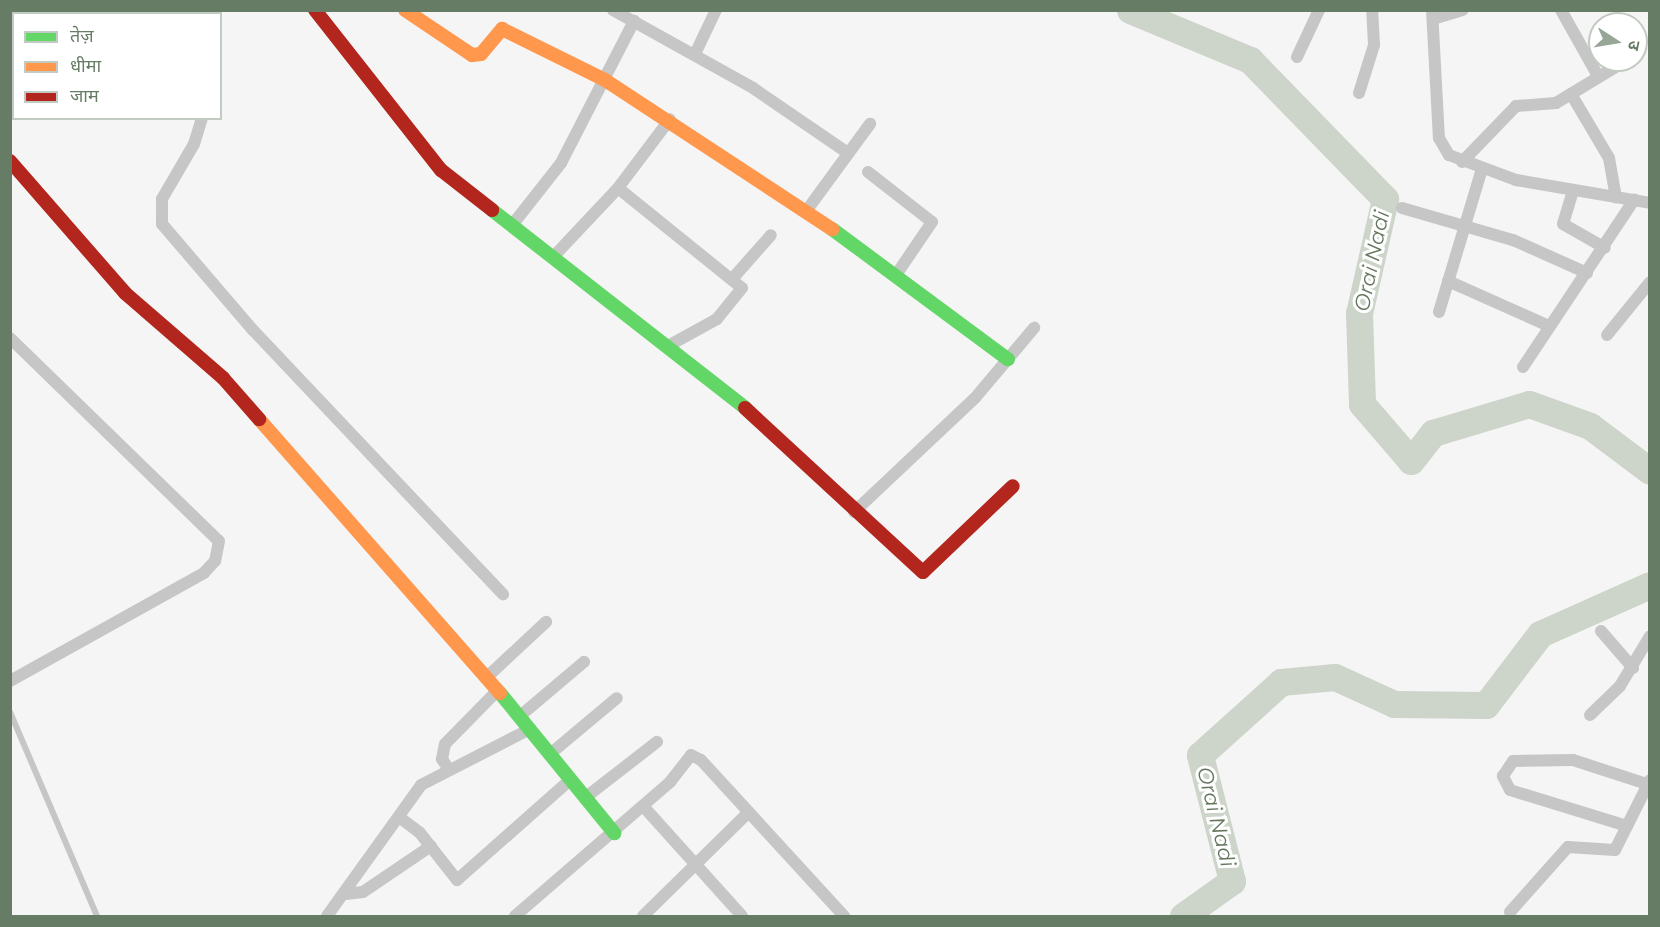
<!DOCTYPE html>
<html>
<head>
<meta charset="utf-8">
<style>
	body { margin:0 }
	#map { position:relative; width:1660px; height:927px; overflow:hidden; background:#f6f5f5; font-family:Montserrat,"Noto Sans Devanagari",sans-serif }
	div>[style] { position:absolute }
	.river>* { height:27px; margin:-13.5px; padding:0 13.5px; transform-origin:13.5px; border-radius:13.5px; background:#cdd4ca }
	.lane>* { height:6px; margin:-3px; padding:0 3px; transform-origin:3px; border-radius:3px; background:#c5c6c5 }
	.street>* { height:12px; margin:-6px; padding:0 6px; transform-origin:6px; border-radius:6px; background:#c5c6c5 }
	.fast>* { height:14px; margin:-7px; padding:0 7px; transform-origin:7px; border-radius:7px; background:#63d668 }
	.slow>* { height:14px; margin:-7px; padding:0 7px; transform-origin:7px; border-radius:7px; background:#ff974d }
	.jam>* { height:14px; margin:-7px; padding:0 7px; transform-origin:7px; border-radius:7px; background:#b3261e }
	span { translate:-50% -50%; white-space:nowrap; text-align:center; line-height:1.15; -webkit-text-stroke:6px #fff; paint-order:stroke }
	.water-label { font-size:21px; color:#66775f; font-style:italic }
	.frame { position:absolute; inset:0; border:12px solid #667c65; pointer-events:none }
	.legend { position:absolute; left:12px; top:12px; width:210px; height:108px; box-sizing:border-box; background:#fff; border:2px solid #c2cbc1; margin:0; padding:8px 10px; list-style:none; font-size:18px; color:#667c65 }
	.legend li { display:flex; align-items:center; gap:12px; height:30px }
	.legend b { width:30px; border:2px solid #c2cbc1 }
	.north { position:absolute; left:1588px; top:12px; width:60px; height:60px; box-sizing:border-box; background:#fff; border:2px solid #c2cbc1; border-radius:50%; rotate:102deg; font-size:16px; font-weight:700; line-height:24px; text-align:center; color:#667c65 }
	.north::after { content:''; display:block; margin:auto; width:21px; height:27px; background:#98a697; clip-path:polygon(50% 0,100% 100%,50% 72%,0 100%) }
</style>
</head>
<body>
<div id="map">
	<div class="river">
		<div style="left:1130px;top:10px;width:130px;rotate:22.6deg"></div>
		<div style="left:1250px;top:60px;width:194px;rotate:45.8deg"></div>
		<div style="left:1385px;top:199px;width:117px;rotate:102.8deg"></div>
		<div style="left:1359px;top:313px;width:91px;rotate:88.1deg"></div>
		<div style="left:1362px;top:404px;width:75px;rotate:49.3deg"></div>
		<div style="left:1411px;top:461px;width:36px;rotate:-52deg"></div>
		<div style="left:1433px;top:433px;width:100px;rotate:-16.8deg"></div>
		<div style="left:1529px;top:404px;width:65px;rotate:19.8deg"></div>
		<div style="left:1590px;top:426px;width:75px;rotate:36.9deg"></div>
		<div style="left:1183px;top:916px;width:60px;rotate:-35.5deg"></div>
		<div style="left:1232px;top:881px;width:130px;rotate:-104.3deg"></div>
		<div style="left:1200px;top:755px;width:109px;rotate:-42deg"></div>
		<div style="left:1281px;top:682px;width:54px;rotate:-5.3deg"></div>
		<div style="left:1335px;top:677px;width:65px;rotate:24.6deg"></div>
		<div style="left:1394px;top:704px;width:92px;rotate:0.6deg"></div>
		<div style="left:1486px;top:705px;width:89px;rotate:-52.7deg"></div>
		<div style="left:1540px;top:634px;width:120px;rotate:-24deg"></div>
	</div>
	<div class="lane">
		<div style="left:10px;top:712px;width:222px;rotate:66.9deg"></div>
	</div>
	<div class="street">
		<div style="left:613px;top:10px;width:160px;rotate:29.1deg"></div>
		<div style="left:753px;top:88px;width:115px;rotate:34.4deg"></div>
		<div style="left:1432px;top:10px;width:128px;rotate:86.9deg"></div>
		<div style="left:1439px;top:138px;width:20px;rotate:60deg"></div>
		<div style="left:1449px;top:155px;width:72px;rotate:20.5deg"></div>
		<div style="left:1516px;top:180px;width:136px;rotate:9.7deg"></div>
		<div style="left:1561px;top:10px;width:76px;rotate:60.7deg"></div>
		<div style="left:199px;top:14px;width:4px;rotate:-90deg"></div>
		<div style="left:1433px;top:19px;width:31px;rotate:-17deg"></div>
		<div style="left:695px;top:54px;width:49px;rotate:-64.5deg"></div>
		<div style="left:1297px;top:57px;width:52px;rotate:-64.9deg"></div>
		<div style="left:1359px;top:93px;width:50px;rotate:-72.6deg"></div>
		<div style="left:1374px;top:45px;width:34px;rotate:-93deg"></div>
		<div style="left:1571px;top:94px;width:74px;rotate:59.3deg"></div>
		<div style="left:1609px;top:158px;width:40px;rotate:80deg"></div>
		<div style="left:202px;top:118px;width:27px;rotate:107deg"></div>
		<div style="left:194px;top:144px;width:64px;rotate:120.2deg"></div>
		<div style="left:162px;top:199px;width:25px;rotate:90deg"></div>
		<div style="left:162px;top:224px;width:140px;rotate:49.4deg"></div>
		<div style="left:253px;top:330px;width:364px;rotate:46.6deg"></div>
		<div style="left:1462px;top:162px;width:78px;rotate:-46deg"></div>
		<div style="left:1516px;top:106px;width:40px;rotate:-4.3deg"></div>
		<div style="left:1556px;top:103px;width:83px;rotate:-31.2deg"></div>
		<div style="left:868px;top:172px;width:81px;rotate:38deg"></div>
		<div style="left:932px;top:222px;width:64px;rotate:124.2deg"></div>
		<div style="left:618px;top:188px;width:159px;rotate:38.9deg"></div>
		<div style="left:742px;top:288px;width:40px;rotate:129deg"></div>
		<div style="left:717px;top:319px;width:56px;rotate:151.1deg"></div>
		<div style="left:1573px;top:191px;width:34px;rotate:107deg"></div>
		<div style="left:1563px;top:224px;width:48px;rotate:29.7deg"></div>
		<div style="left:1402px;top:208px;width:116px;rotate:16.1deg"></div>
		<div style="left:1513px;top:240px;width:81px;rotate:24deg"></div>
		<div style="left:807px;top:210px;width:107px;rotate:-53.8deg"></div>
		<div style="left:513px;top:224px;width:78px;rotate:-51.8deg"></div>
		<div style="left:561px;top:163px;width:160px;rotate:-62.8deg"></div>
		<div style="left:554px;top:256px;width:93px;rotate:-46.7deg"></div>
		<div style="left:618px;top:188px;width:86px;rotate:-53deg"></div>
		<div style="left:733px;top:278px;width:57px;rotate:-48.5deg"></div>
		<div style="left:1448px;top:281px;width:111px;rotate:24deg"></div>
		<div style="left:1439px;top:312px;width:149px;rotate:-73.3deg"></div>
		<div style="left:1607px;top:335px;width:68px;rotate:-50.9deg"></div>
		<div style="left:10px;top:338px;width:291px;rotate:44.2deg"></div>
		<div style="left:219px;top:541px;width:20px;rotate:101deg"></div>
		<div style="left:215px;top:561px;width:16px;rotate:133deg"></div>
		<div style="left:204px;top:573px;width:222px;rotate:150.9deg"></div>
		<div style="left:1523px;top:367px;width:201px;rotate:-56.4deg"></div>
		<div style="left:854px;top:512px;width:166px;rotate:-43.3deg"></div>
		<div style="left:975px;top:398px;width:92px;rotate:-49.9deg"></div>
		<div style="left:1601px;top:631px;width:49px;rotate:49.1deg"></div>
		<div style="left:487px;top:677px;width:81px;rotate:-43deg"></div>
		<div style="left:1590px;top:715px;width:42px;rotate:-44deg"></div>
		<div style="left:1620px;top:686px;width:58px;rotate:-59deg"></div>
		<div style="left:520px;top:716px;width:84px;rotate:-40.2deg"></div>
		<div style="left:550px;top:754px;width:87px;rotate:-39.9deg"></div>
		<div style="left:448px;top:768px;width:11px;rotate:-124deg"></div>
		<div style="left:442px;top:759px;width:15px;rotate:-79deg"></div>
		<div style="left:445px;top:744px;width:76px;rotate:-45.5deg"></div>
		<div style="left:586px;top:797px;width:90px;rotate:-37.8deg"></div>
		<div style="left:643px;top:806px;width:148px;rotate:48deg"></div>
		<div style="left:399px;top:817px;width:26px;rotate:37deg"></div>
		<div style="left:420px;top:833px;width:60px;rotate:51.8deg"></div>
		<div style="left:457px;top:880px;width:152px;rotate:-41.5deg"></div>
		<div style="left:1627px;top:826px;width:122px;rotate:-162.9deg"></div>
		<div style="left:1510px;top:790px;width:16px;rotate:-117deg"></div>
		<div style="left:1503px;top:776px;width:18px;rotate:-56deg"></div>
		<div style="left:1513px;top:761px;width:60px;rotate:-1deg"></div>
		<div style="left:1573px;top:760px;width:78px;rotate:18deg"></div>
		<div style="left:346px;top:894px;width:17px;rotate:-7deg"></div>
		<div style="left:363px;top:892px;width:82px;rotate:-34.1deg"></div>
		<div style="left:1510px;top:912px;width:87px;rotate:-48.3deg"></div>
		<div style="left:1568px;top:847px;width:47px;rotate:3.7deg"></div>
		<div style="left:1615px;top:850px;width:78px;rotate:-63.4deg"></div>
		<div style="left:327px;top:916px;width:161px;rotate:-54.3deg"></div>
		<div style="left:421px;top:785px;width:123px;rotate:-27.2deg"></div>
		<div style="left:515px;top:916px;width:205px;rotate:-40.8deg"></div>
		<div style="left:670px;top:782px;width:34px;rotate:-52deg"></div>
		<div style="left:691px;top:755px;width:11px;rotate:27deg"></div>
		<div style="left:701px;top:760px;width:212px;rotate:47.5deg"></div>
		<div style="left:643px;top:916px;width:148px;rotate:-44.5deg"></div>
	</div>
	<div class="fast">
		<div style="left:492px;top:210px;width:321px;rotate:38deg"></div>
		<div style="left:832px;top:229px;width:219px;rotate:36.5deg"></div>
		<div style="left:500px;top:693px;width:181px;rotate:50.8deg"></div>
	</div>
	<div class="slow">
		<div style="left:405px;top:10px;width:81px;rotate:33.9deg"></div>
		<div style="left:472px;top:55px;width:9px;rotate:-6deg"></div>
		<div style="left:481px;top:54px;width:33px;rotate:-50deg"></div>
		<div style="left:502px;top:29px;width:115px;rotate:26.3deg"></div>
		<div style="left:605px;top:80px;width:272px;rotate:33.3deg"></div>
		<div style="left:259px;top:419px;width:365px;rotate:48.7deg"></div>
	</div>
	<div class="jam">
		<div style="left:315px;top:10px;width:204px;rotate:51.8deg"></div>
		<div style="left:441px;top:170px;width:65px;rotate:38.1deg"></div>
		<div style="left:10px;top:161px;width:175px;rotate:48.9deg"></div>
		<div style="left:125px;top:293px;width:130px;rotate:40.9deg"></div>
		<div style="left:223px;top:378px;width:55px;rotate:48.7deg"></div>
		<div style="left:745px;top:408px;width:242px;rotate:42.7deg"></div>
		<div style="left:923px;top:572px;width:124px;rotate:-43.7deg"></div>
	</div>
	<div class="water-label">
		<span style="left:1372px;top:261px;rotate:-78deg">Orai Nadi</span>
		<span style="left:1216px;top:817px;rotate:76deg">Orai Nadi</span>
	</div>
	<div class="frame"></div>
	<ul class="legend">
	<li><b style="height:8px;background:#63d668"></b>तेज़</li>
	<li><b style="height:8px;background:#ff974d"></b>धीमा</li>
	<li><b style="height:8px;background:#b3261e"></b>जाम</li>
	</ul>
	<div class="north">उ</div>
</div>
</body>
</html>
